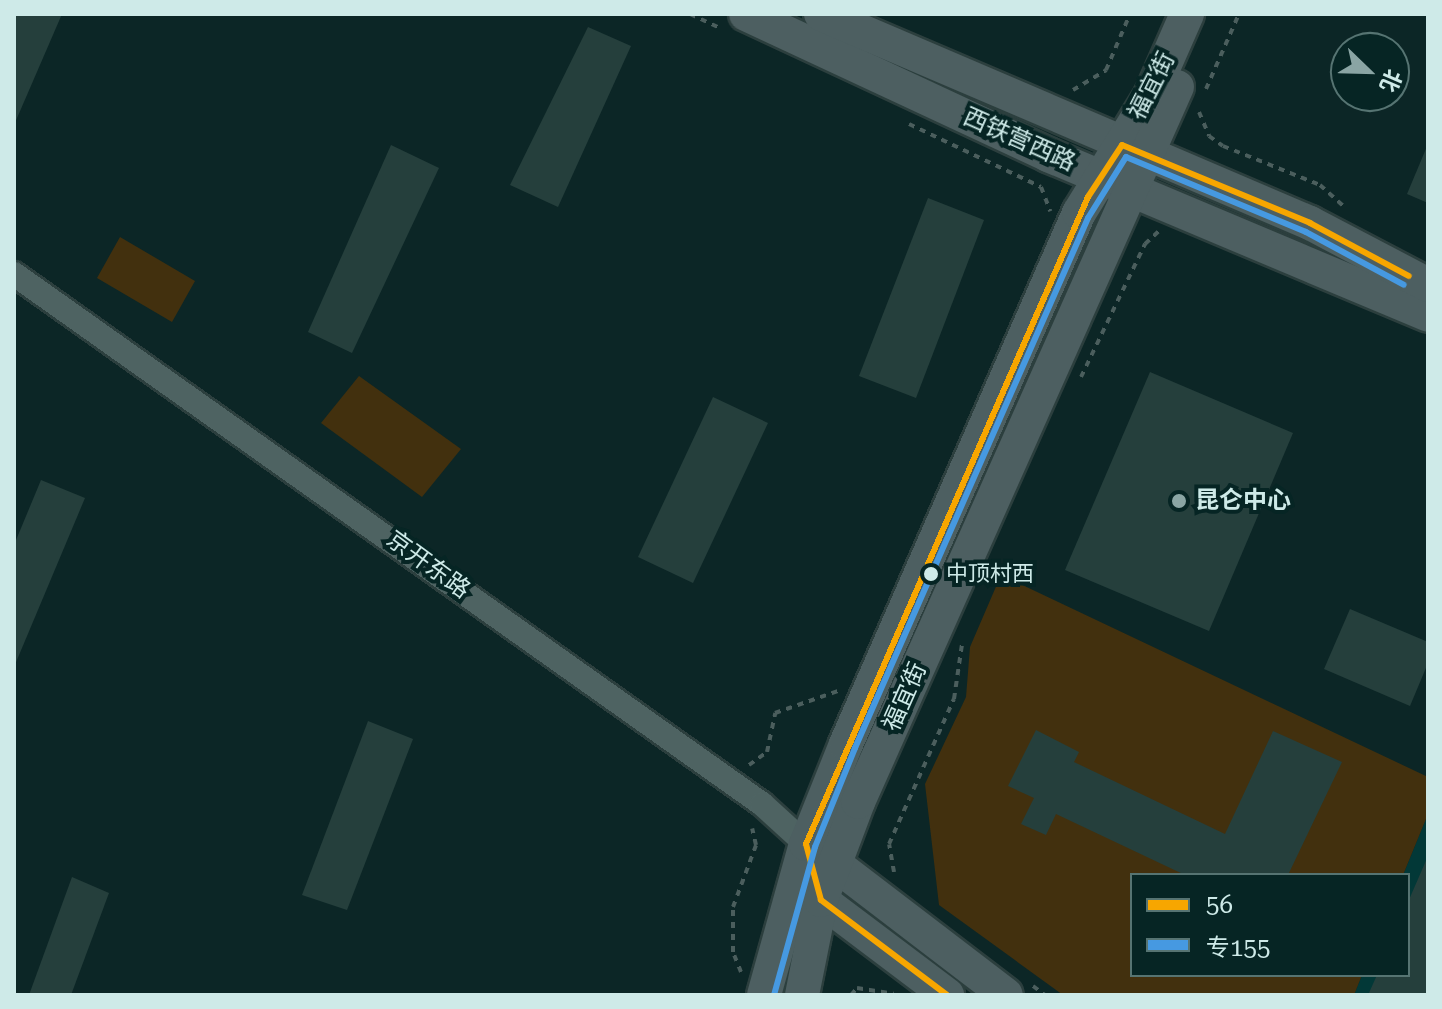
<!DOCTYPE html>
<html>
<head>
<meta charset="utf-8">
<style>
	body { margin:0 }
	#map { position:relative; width:1442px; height:1009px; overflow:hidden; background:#0c2626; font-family:"Roboto Serif","Noto Sans SC",serif }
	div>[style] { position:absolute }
	.built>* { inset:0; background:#023837 }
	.green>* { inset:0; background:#42300e }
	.building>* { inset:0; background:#253f3c }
	.path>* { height:4px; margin-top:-2px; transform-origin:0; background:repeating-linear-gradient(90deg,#4b5e5d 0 6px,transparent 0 12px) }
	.roads { filter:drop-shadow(2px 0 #2c3f3e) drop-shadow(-2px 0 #2c3f3e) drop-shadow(0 2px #2c3f3e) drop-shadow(0 -2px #2c3f3e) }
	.street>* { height:24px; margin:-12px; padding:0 12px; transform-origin:12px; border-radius:12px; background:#4e6362 }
	.secondary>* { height:34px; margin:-17px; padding:0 17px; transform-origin:17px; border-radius:17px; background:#4d5f61 }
	.bus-1>* { height:6px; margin:-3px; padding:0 3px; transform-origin:3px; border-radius:3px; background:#f7a600 }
	.bus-2>* { height:6px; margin:-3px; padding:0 3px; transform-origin:3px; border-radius:3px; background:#4699e1 }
	.dots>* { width:22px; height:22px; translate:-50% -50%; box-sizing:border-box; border:4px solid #062524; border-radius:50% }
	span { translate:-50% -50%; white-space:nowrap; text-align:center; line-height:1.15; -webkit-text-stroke:8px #062524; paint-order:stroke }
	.bus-label { font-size:22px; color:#ceeae8 }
	.left { translate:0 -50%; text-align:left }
	.street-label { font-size:24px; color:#ceeae8 }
	.poi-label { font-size:24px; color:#ceeae8; font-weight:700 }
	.frame { position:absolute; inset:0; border:16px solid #ceeae8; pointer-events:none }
	.legend { position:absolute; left:1130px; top:873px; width:280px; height:104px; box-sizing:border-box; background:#062524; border:2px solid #567472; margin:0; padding:10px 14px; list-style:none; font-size:24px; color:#ceeae8 }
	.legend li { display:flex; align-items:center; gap:16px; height:40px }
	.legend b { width:40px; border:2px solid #567472 }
	.north { position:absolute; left:1330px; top:32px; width:80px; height:80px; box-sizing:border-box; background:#062524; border:2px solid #567472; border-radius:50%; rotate:113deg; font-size:22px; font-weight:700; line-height:32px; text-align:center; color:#ceeae8 }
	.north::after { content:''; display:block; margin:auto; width:28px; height:36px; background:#8aa5a4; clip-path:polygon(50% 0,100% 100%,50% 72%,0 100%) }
</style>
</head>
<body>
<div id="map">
	<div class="built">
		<div style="clip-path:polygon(1428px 814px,1428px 995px,1354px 995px,1362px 975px,1408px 975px,1403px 875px)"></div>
	</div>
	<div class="green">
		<div style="clip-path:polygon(120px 237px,195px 281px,172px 322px,97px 278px)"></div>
		<div style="clip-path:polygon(359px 376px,461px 449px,422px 497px,321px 423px)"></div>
		<div style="clip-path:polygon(1001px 575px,1428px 777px,1428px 814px,1403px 875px,1132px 875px,1132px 975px,1362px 975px,1354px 995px,1063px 995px,939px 905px,925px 784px,966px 697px,970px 647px)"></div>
	</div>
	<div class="building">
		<div style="clip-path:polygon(14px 14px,62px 14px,14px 125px)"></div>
		<div style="clip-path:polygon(588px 27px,631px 46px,558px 207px,510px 185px)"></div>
		<div style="clip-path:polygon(1428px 144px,1428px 203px,1407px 194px)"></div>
		<div style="clip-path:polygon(391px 145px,439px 168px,352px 353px,308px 332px)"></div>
		<div style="clip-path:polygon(928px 198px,984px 220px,916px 398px,859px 376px)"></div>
		<div style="clip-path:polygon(1150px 372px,1293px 433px,1209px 631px,1065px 570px)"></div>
		<div style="clip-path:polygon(713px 397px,768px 423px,693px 583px,638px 557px)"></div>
		<div style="clip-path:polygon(41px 480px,85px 498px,14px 667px,14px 545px)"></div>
		<div style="clip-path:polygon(1350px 609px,1428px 642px,1428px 663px,1410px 706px,1324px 669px)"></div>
		<div style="clip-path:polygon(368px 721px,413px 739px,347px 910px,302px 895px)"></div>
		<div style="clip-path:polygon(1036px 730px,1079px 752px,1074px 762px,1225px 834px,1273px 731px,1342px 762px,1288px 875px,1185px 875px,1056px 814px,1046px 835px,1021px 824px,1034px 798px,1008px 786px)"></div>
		<div style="clip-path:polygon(1428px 856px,1428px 995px,1368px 995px,1377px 975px,1408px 975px,1408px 902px)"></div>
		<div style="clip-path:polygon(72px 877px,109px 893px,71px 995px,29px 995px)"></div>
	</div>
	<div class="path">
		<div style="left:690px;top:14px;width:33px;rotate:25deg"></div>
		<div style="left:1206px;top:89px;width:82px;rotate:-66.3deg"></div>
		<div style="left:1073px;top:90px;width:39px;rotate:-31deg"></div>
		<div style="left:1106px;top:70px;width:61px;rotate:-66.8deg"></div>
		<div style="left:1199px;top:112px;width:26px;rotate:67deg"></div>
		<div style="left:1209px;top:136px;width:17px;rotate:36deg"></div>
		<div style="left:1223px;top:146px;width:105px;rotate:21.9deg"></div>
		<div style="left:1320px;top:185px;width:31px;rotate:42deg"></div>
		<div style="left:909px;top:124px;width:146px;rotate:25.5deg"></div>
		<div style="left:1041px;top:187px;width:26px;rotate:69deg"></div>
		<div style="left:1081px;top:377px;width:148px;rotate:-64.3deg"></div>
		<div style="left:1145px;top:244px;width:19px;rotate:-43deg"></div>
		<div style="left:749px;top:765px;width:22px;rotate:-36deg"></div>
		<div style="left:767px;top:752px;width:40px;rotate:-78deg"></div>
		<div style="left:775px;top:713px;width:67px;rotate:-19.2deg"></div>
		<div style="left:894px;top:872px;width:28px;rotate:-100deg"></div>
		<div style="left:889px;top:844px;width:159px;rotate:-65.9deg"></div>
		<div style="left:954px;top:699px;width:56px;rotate:-81.7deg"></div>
		<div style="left:741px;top:972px;width:22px;rotate:-112deg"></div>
		<div style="left:733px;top:952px;width:45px;rotate:-90deg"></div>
		<div style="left:733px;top:907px;width:66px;rotate:-69.6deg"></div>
		<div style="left:756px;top:845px;width:17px;rotate:-103deg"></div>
		<div style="left:1033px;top:986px;width:15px;rotate:37deg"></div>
		<div style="left:851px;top:995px;width:9px;rotate:-49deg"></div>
		<div style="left:857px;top:988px;width:37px;rotate:9deg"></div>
	</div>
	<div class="roads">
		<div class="street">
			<div style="left:14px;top:274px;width:917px;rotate:35.32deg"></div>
			<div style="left:762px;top:804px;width:59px;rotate:42.3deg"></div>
		</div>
		<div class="secondary">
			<div style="left:746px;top:14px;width:333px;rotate:25deg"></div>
			<div style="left:1048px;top:155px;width:412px;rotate:22.8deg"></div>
			<div style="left:821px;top:14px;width:532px;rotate:23.14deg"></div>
			<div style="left:1310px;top:223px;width:133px;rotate:27.7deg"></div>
			<div style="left:819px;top:852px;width:235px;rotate:37.4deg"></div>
			<div style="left:817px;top:883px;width:17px;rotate:77deg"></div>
			<div style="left:821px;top:900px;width:158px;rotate:37deg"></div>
			<div style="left:764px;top:995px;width:157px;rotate:-74.5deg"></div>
			<div style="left:806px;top:844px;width:108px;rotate:-68.2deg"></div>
			<div style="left:846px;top:744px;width:580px;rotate:-66.31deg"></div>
			<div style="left:1079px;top:213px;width:137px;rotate:-58.4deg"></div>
			<div style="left:1151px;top:96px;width:90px;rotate:-66.3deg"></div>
			<div style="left:802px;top:995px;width:97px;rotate:-78.7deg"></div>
			<div style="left:821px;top:900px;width:105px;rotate:-69.3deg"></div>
			<div style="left:858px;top:802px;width:783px;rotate:-65.96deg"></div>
		</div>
	</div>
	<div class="bus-1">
		<div style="left:947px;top:995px;width:158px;rotate:-143deg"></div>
		<div style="left:821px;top:900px;width:58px;rotate:-105deg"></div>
		<div style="left:806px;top:844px;width:706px;rotate:-66.45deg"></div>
		<div style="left:1088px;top:197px;width:62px;rotate:-56.8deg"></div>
		<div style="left:1122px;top:145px;width:204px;rotate:22.5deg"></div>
		<div style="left:1310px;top:223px;width:112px;rotate:28.2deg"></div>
	</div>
	<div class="bus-2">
		<div style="left:774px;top:995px;width:154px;rotate:-74.5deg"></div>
		<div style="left:815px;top:847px;width:107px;rotate:-68deg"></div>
		<div style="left:855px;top:748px;width:579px;rotate:-66.27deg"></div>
		<div style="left:1088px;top:218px;width:72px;rotate:-58.1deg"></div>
		<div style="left:1126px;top:157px;width:195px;rotate:22.6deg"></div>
		<div style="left:1306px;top:232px;width:111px;rotate:28.4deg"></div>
	</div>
	<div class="dots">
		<div style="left:1179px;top:501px;background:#8aa5a4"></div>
		<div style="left:931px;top:574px;background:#ceeae8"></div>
	</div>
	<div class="bus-label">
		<span class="left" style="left:946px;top:574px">中顶村西</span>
	</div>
	<div class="street-label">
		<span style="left:1152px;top:86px;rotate:-63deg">福宜街</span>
		<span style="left:1019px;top:140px;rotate:24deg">西铁营西路</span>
		<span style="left:428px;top:565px;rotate:36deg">京开东路</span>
		<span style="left:905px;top:697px;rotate:-66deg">福宜街</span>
	</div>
	<div class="poi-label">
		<span class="left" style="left:1195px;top:501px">昆仑中心</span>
	</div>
	<div class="frame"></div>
	<ul class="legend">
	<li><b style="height:10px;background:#f7a600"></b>56</li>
	<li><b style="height:10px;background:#4699e1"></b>专155</li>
	</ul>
	<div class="north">北</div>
</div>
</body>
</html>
